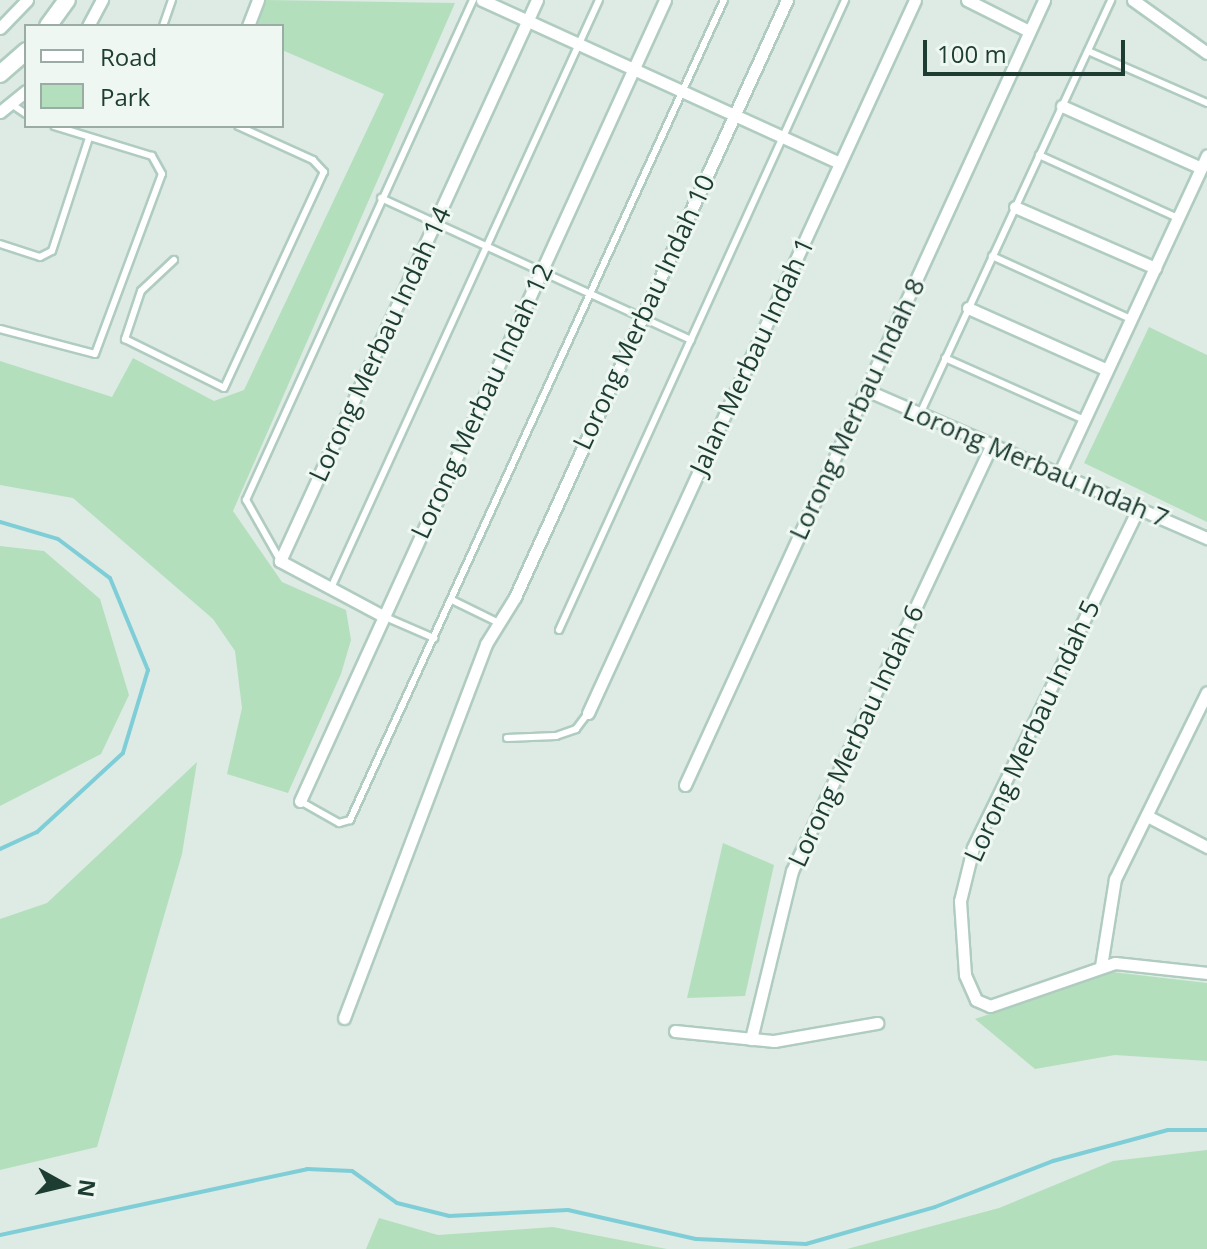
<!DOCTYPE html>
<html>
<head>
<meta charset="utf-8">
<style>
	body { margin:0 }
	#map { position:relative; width:1207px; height:1249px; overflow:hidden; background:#ddebe4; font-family:"Open Sans",sans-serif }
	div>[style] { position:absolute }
	.green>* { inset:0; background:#b4dfbd }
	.stream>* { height:4px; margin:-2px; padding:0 2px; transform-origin:2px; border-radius:2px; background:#7fced7 }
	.roads { filter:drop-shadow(2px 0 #b0ccc0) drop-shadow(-2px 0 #b0ccc0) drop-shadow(0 2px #b0ccc0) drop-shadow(0 -2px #b0ccc0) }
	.lane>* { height:6px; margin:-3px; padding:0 3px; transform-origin:3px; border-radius:3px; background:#fff }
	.street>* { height:11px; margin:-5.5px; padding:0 5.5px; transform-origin:5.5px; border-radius:5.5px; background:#fff }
	.secondary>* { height:16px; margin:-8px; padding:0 8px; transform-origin:8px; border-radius:8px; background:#fff }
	span { translate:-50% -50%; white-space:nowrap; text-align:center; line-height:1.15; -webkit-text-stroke:6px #eef7f2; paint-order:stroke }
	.street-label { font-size:26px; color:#1d3c32 }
	.legend { position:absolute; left:24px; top:24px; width:260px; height:104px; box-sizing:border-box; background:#eef7f2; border:2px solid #9aaca5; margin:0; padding:10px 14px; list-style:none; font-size:24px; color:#1d3c32 }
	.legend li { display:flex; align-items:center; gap:16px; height:40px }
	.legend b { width:40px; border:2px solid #9aaca5 }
	.north { position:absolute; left:24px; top:1145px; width:80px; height:80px; -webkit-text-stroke:6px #eef7f2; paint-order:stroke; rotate:98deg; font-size:22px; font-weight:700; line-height:32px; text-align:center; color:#1d3c32 }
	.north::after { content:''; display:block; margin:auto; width:28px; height:36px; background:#1d3c32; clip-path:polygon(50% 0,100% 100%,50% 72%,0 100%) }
	.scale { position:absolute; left:923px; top:40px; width:202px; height:36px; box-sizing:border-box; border:4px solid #1d3c32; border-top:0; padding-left:10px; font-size:24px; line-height:28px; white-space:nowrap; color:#1d3c32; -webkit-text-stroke:6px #eef7f2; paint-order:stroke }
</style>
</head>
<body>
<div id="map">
	<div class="green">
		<div style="clip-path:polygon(266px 0,455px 3px,233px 511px,282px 582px,346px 610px,351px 640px,341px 674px,288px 793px,227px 774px,242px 708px,235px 651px,213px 619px,73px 498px,0 485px,0 361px,112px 397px,133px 358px,214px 401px,244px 390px,384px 94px,282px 50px,282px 26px,254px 26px)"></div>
		<div style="clip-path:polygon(1149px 327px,1207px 355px,1207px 522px,1084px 463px)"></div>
		<div style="clip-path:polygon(0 546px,44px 551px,100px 599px,129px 695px,101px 754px,0 806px)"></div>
		<div style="clip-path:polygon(197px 762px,182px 854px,97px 1147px,0 1170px,0 919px,47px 903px)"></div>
		<div style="clip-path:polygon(723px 843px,774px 865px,745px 996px,687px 998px)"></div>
		<div style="clip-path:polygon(1112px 972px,1207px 983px,1207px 1061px,1115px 1055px,1035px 1069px,975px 1019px)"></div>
		<div style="clip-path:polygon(1207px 1150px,1207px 1249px,847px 1249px,999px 1208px,1113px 1161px)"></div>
		<div style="clip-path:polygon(379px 1218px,438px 1235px,553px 1227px,667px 1249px,366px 1249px)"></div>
	</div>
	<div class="stream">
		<div style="left:0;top:522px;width:60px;rotate:16.3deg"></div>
		<div style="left:58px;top:539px;width:65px;rotate:36.9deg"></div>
		<div style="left:110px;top:578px;width:100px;rotate:67.6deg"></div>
		<div style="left:148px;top:670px;width:87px;rotate:106.8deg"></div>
		<div style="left:123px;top:753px;width:117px;rotate:137.4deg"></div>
		<div style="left:37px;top:832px;width:41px;rotate:155.3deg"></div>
		<div style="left:0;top:1235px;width:314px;rotate:-12.1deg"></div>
		<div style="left:307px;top:1169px;width:45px;rotate:2.5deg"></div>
		<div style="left:352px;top:1171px;width:55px;rotate:35.4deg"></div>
		<div style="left:397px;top:1203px;width:54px;rotate:14deg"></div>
		<div style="left:449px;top:1216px;width:119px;rotate:-2.9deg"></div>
		<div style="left:568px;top:1210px;width:131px;rotate:12.8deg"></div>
		<div style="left:696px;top:1239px;width:110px;rotate:2.6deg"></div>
		<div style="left:806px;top:1244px;width:134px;rotate:-16deg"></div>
		<div style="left:935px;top:1207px;width:127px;rotate:-21.3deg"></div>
		<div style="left:1053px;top:1161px;width:119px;rotate:-15.1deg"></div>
		<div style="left:1168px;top:1130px;width:39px"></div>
	</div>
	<div class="roads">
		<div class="lane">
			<div style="left:163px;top:26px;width:28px;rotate:-71deg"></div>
			<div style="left:1088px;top:51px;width:130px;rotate:23.6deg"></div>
			<div style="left:10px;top:103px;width:19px;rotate:35deg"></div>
			<div style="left:1039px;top:155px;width:153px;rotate:24.4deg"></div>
			<div style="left:381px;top:198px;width:341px;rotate:24.6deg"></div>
			<div style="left:0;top:244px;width:42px;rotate:18deg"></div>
			<div style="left:40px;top:257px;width:13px;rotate:-27deg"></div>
			<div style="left:52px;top:251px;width:119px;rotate:-71.9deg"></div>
			<div style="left:992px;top:256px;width:153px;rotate:24.4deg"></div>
			<div style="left:174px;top:260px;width:45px;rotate:136.8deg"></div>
			<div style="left:141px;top:291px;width:51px;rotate:108.4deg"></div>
			<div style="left:125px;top:339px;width:110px;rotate:26.3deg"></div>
			<div style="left:224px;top:388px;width:238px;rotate:-65.2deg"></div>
			<div style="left:324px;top:172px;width:16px;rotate:-133deg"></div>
			<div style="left:313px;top:160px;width:82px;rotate:-155.6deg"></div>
			<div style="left:0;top:329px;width:98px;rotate:14.7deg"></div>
			<div style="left:95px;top:354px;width:192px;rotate:-69.6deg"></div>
			<div style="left:162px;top:174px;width:21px;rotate:-119deg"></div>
			<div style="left:152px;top:156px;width:102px;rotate:-163deg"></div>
			<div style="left:945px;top:358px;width:152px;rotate:24deg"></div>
			<div style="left:920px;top:414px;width:456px;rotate:-65.2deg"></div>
			<div style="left:280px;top:560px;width:69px;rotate:-119.5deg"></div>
			<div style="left:246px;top:500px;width:549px;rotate:-65.58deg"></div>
			<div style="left:331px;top:588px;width:646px;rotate:-65.5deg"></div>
			<div style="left:452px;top:600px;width:52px;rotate:26.1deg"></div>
			<div style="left:383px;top:616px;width:56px;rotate:23.3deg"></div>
			<div style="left:559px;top:630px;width:692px;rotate:-65.58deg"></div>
			<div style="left:507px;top:738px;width:49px;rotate:-2.3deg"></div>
			<div style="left:556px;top:736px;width:21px;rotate:-19deg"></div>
			<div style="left:576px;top:729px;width:20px;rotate:-53deg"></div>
			<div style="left:300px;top:801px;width:45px;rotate:29.4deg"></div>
			<div style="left:339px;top:823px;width:11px;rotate:-15deg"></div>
			<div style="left:350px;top:820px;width:901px;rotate:-65.48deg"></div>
		</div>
		<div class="street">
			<div style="left:482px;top:0;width:393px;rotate:24.5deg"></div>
			<div style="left:967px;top:0;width:69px;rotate:26.6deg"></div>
			<div style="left:1133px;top:0;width:91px;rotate:35.6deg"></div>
			<div style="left:88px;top:26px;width:30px;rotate:-62deg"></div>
			<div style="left:248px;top:26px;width:28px;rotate:-69deg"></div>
			<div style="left:0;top:28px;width:39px;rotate:-46deg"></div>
			<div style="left:1062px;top:106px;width:152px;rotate:24deg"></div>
			<div style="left:0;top:112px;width:33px;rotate:-39deg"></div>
			<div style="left:1015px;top:207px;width:153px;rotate:23.5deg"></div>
			<div style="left:968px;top:308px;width:152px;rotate:24deg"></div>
			<div style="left:866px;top:390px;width:372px;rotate:23.5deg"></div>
			<div style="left:1060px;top:472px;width:349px;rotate:-65.1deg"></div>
			<div style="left:1139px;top:507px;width:379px;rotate:116deg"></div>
			<div style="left:973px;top:848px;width:55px;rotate:103.8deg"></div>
			<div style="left:960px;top:901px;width:74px;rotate:86.1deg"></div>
			<div style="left:965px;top:975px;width:27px;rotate:66deg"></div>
			<div style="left:976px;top:1000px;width:15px;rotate:23deg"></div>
			<div style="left:990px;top:1006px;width:132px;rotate:-19deg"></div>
			<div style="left:1115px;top:963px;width:93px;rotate:6.2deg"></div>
			<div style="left:383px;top:616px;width:117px;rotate:-151.9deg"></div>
			<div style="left:280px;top:561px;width:617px;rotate:-65.39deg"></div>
			<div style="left:588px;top:713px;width:784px;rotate:-65.36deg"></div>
			<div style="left:685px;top:785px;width:863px;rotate:-65.42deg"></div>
			<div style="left:300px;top:801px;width:880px;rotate:-65.5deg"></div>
			<div style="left:1147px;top:816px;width:68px;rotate:27.3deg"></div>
			<div style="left:1101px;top:966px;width:88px;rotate:-80.9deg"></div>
			<div style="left:1115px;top:879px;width:208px;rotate:-63.8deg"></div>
			<div style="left:344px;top:1018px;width:400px;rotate:-69.2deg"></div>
			<div style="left:486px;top:644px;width:55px;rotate:-58.3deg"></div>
			<div style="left:515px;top:597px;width:656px;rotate:-65.51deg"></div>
			<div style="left:675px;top:1031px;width:100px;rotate:5.8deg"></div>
			<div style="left:774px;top:1041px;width:105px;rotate:-9.9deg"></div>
			<div style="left:751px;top:1039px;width:173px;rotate:-76.3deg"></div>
			<div style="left:792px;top:871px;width:471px;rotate:-64.9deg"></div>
		</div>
		<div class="secondary">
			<div style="left:48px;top:26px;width:32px;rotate:-54deg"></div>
			<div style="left:0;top:74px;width:35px;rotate:-41deg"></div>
		</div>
	</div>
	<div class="street-label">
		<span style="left:644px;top:312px;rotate:-65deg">Lorong Merbau Indah 10</span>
		<span style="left:380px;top:344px;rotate:-65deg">Lorong Merbau Indah 14</span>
		<span style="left:752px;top:356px;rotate:-65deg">Jalan Merbau Indah 1</span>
		<span style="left:482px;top:401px;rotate:-65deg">Lorong Merbau Indah 12</span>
		<span style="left:857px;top:409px;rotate:-65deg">Lorong Merbau Indah 8</span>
		<span style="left:1036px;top:464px;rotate:23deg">Lorong Merbau Indah 7</span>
		<span style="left:1032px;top:731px;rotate:-65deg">Lorong Merbau Indah 5</span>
		<span style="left:856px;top:736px;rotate:-65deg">Lorong Merbau Indah 6</span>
	</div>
	<ul class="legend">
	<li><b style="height:10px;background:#fff"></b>Road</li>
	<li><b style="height:22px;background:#b4dfbd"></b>Park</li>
	</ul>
	<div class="north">N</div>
	<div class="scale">100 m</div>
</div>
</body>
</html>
